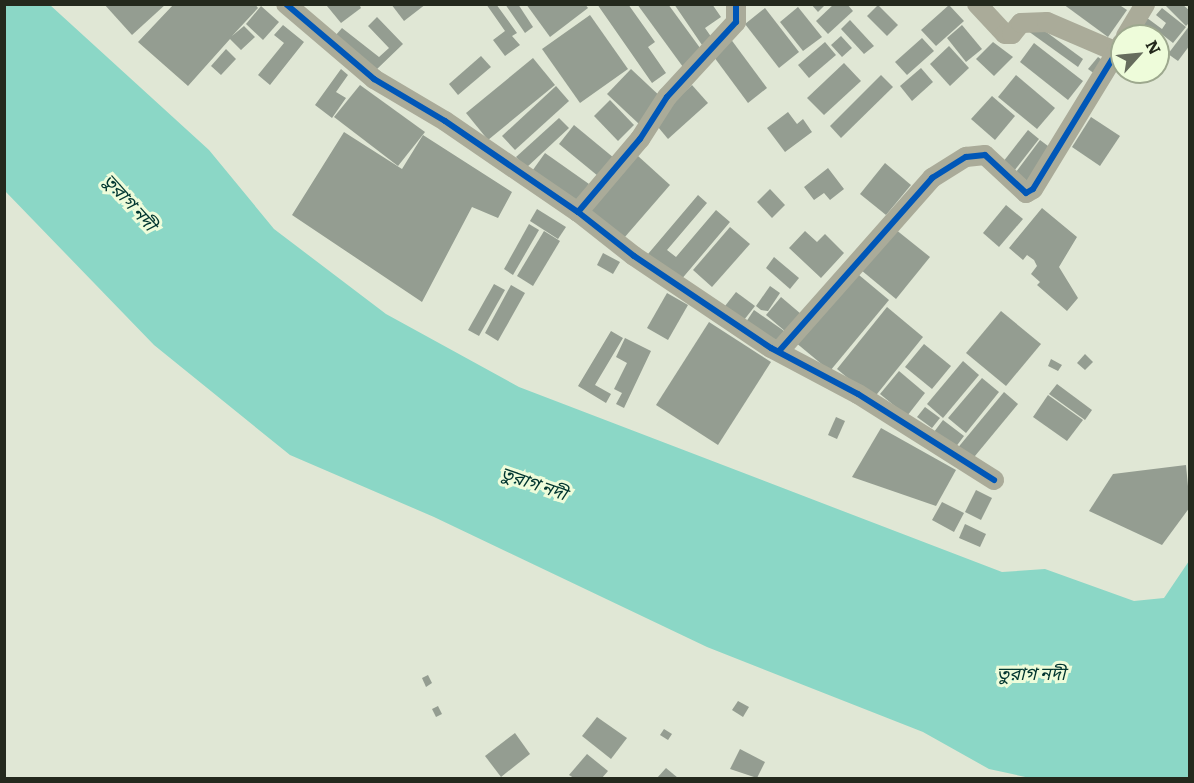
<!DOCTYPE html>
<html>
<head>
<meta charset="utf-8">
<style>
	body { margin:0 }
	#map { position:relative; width:1194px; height:783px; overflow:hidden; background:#e0e7d5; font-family:Literata,"Noto Sans Bengali",serif }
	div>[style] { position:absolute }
	.water>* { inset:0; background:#8bd7c6 }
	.building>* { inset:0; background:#949d91 }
	.minor>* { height:20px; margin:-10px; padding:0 10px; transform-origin:10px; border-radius:10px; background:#aaab99 }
	.cycleway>* { height:6px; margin:-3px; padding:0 3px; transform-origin:3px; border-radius:3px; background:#0057b8 }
	span { translate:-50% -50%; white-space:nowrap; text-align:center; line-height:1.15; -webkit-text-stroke:6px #eefcda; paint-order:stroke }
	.water-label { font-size:18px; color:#00352f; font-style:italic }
	.frame { position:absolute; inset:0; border:6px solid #24291d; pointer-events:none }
	.north { position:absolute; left:1110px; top:24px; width:60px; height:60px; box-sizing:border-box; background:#eefcda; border:2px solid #9da88e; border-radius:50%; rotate:63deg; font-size:16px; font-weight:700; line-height:24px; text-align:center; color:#24291d }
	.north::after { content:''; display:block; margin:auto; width:21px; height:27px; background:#666c5d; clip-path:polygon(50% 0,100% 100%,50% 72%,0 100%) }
</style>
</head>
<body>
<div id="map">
	<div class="water">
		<div style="clip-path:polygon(5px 4px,50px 5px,209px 150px,274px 229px,386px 314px,519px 387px,1002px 572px,1045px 569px,1134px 601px,1164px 598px,1189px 561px,1189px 778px,1030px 778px,989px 769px,923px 732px,707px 647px,434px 517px,290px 455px,154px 345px,5px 191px)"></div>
	</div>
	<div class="building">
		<div style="clip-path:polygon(104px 4px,166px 4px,132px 35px)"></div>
		<div style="clip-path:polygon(174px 4px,255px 4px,258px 8px,232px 36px,244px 26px,255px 37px,241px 50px,230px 39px,188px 86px,138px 42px)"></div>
		<div style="clip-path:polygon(359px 4px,361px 8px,341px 23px,327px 6px)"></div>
		<div style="clip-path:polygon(391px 4px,426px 4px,404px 21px)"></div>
		<div style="clip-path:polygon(486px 4px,496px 4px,517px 33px,512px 36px,520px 45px,505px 56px,493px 40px,505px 31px)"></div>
		<div style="clip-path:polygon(505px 4px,518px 4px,533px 27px,525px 33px)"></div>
		<div style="clip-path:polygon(526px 4px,585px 4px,588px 8px,550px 37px)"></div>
		<div style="clip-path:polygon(597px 4px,628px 4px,655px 42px,648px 47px,666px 73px,652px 83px)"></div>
		<div style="clip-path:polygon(637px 4px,668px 4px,703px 52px,683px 67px)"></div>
		<div style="clip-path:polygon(674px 4px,712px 4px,721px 17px,705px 28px,712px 38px,702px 45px)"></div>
		<div style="clip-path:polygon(811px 4px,826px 4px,818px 12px)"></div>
		<div style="clip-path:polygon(834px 4px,847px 4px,853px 11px,828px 34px,816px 21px)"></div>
		<div style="clip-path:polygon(1063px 4px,1118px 4px,1127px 10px,1108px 37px)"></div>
		<div style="clip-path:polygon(1164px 4px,1182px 4px,1190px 11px,1190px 22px,1186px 26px)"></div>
		<div style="clip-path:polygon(878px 5px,898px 25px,887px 36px,867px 16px)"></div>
		<div style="clip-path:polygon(949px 5px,964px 21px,936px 46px,921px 30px)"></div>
		<div style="clip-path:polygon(261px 6px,279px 22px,263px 40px,246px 24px)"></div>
		<div style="clip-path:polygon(798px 7px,822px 37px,803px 51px,780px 22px)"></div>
		<div style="clip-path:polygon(765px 8px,799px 52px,779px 68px,745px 24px)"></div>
		<div style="clip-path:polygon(1162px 8px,1186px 27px,1173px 43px,1159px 32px,1156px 36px,1140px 36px,1132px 31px,1143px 15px,1162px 29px,1166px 23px,1156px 15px)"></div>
		<div style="clip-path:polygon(590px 15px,628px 69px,580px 103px,542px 49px)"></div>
		<div style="clip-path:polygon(377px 17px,403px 44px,376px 70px,335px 36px,342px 28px,379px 57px,389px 48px,368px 26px)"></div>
		<div style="clip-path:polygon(850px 20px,874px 46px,864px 54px,841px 29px)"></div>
		<div style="clip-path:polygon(1034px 23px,1083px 59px,1078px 67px,1028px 31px)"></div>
		<div style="clip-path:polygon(283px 25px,304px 42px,270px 85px,258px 75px,284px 43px,274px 35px)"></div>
		<div style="clip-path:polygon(962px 25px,982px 49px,966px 62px,947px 38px)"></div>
		<div style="clip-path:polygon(1190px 25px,1190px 45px,1178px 61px,1168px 54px)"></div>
		<div style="clip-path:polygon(841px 36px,852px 48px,842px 57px,831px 45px)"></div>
		<div style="clip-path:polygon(730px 38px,767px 88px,748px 103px,714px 57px)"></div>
		<div style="clip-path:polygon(922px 38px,934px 51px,907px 75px,895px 62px)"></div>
		<div style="clip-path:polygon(825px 42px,836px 55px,809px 78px,798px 65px)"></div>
		<div style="clip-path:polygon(993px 42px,1013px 57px,994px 76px,976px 59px)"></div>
		<div style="clip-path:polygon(1034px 43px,1083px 81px,1068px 100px,1020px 62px)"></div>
		<div style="clip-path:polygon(949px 46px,969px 68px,950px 86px,930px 64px)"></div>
		<div style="clip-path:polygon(226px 49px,236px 59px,221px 75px,211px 66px)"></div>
		<div style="clip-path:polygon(481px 56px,491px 67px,458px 95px,449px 84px)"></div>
		<div style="clip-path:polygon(1098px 57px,1108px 64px,1099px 77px,1088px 69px)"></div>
		<div style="clip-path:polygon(533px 58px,555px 85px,488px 140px,466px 113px)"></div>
		<div style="clip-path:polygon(844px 63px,861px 81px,824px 115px,807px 98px)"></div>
		<div style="clip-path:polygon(921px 68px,933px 82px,912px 101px,900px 86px)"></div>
		<div style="clip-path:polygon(341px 69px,348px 75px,336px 92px,346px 98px,332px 118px,315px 105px)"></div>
		<div style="clip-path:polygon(631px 69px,663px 99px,639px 124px,607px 94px)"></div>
		<div style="clip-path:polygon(881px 75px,893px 87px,841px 138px,830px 126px)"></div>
		<div style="clip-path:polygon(1016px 75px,1055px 108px,1037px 129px,998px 97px)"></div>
		<div style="clip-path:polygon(360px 85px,425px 132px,398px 166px,334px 117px)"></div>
		<div style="clip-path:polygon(692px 85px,708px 103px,668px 139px,653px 121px)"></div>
		<div style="clip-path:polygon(556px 86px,569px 101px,515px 150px,502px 136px)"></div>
		<div style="clip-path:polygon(992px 96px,1015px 116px,995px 140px,971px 119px)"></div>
		<div style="clip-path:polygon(610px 100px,634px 125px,618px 141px,594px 116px)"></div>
		<div style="clip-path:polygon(788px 112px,797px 124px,803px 119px,812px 132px,785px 152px,767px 128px)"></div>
		<div style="clip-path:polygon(1091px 117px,1120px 136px,1100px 166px,1072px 147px)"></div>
		<div style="clip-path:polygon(559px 118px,569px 128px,526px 168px,516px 157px)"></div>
		<div style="clip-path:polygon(574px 125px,614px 158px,598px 176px,559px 144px)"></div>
		<div style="clip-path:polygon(1028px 130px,1039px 139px,1014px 171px,1003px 162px)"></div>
		<div style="clip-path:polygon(344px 132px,402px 169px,423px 135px,512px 192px,498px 218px,472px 207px,422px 302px,292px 215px)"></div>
		<div style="clip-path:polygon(1040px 140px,1052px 149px,1027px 181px,1016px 172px)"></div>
		<div style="clip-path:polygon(545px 153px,589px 184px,574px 205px,530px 174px)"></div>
		<div style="clip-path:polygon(638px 156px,670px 185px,624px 238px,588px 211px)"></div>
		<div style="clip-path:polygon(885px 163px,911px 185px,886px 215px,860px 194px)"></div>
		<div style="clip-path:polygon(828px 168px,844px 189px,830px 200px,824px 193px,814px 200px,804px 187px)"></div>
		<div style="clip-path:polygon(770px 189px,785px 205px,772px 218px,757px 202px)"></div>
		<div style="clip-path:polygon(698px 195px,707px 203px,667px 250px,676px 257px,716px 210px,730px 222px,680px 281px,648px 254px)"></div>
		<div style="clip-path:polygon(1006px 205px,1023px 219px,999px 247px,983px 233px)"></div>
		<div style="clip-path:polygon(1042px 208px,1077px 237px,1059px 267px,1078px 298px,1067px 311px,1037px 285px,1040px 282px,1031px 274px,1037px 266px,1034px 260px,1027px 255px,1023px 260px,1009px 248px)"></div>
		<div style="clip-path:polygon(537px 209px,566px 227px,558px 239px,530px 221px)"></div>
		<div style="clip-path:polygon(529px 224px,539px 230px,513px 275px,504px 269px)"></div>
		<div style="clip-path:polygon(730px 227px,750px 244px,712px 287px,693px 270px)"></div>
		<div style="clip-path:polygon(895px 229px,930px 257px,896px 299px,861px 270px)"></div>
		<div style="clip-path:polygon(544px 231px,560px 241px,533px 286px,517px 276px)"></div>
		<div style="clip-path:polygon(805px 231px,817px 242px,825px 234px,844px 253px,821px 278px,789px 248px)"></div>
		<div style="clip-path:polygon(603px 253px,620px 262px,613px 274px,597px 265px)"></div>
		<div style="clip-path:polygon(774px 257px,799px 278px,790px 289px,766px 268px)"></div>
		<div style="clip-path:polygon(853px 270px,889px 300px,830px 371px,795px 342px)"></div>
		<div style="clip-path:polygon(494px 284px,505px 290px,479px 336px,468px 330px)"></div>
		<div style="clip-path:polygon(511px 285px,525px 293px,498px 341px,485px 333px)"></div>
		<div style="clip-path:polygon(770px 286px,780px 293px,768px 311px,761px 310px,756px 306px)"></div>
		<div style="clip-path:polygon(736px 292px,755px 306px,744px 320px,725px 306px)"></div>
		<div style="clip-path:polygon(667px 293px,688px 305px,668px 340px,647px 328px)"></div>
		<div style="clip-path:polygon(781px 297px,801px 314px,786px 332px,766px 315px)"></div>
		<div style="clip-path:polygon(887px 307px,923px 337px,873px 399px,837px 369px)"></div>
		<div style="clip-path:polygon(754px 310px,787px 333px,778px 345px,746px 322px)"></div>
		<div style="clip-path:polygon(1001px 311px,1041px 344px,1006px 386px,966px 353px)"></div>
		<div style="clip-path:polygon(709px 322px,771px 362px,718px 445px,656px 405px)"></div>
		<div style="clip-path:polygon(611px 331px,623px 338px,595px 385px,611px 394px,606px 403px,578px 386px)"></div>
		<div style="clip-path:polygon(625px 338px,651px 351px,624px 408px,616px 404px,622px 393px,614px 389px,627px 363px,616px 357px)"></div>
		<div style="clip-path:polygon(924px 344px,951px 366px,932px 389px,905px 367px)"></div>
		<div style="clip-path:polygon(1085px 354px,1093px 362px,1085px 370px,1077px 363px)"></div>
		<div style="clip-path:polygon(1051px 359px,1062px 365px,1058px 371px,1048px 366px)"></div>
		<div style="clip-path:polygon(963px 361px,979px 375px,943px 418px,927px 404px)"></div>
		<div style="clip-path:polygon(899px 371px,925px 393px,907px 416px,880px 394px)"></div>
		<div style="clip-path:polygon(982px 378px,999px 392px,966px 433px,948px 418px)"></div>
		<div style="clip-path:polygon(1057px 384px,1092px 410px,1085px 420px,1049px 394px)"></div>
		<div style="clip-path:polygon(1004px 392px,1018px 404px,970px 462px,956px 450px)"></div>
		<div style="clip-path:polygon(1048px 395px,1083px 420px,1067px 441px,1033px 417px)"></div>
		<div style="clip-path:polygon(925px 407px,940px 418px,932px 428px,917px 417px)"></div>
		<div style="clip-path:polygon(836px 417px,845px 421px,837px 439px,828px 435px)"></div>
		<div style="clip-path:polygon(943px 420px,964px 436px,955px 448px,934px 432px)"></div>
		<div style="clip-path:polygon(881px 428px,956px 470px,936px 506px,852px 477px)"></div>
		<div style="clip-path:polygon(1186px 465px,1190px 507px,1162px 545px,1089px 511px,1113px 474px)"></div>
		<div style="clip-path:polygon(976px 490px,992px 498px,981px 520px,965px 512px)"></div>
		<div style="clip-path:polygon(942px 502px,964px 513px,954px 532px,932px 520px)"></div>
		<div style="clip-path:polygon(965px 524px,986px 534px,980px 547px,959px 538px)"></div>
		<div style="clip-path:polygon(428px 675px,432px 683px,426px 687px,422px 678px)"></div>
		<div style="clip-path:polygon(738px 701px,749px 707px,743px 717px,732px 710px)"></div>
		<div style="clip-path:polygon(438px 706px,442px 714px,436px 717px,432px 709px)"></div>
		<div style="clip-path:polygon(597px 717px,627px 738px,611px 759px,582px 736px)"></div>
		<div style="clip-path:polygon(664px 729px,672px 734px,668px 740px,660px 735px)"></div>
		<div style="clip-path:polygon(515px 733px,530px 754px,501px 777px,485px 756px)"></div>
		<div style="clip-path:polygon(740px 749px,765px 762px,757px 778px,730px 769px)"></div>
		<div style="clip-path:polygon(587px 754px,608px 771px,602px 778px,574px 778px,569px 775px)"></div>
		<div style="clip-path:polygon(666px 768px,678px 778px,657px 778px)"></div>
	</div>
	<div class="minor">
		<div style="left:286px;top:4px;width:116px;rotate:40.4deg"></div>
		<div style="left:374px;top:79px;width:82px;rotate:30.6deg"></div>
		<div style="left:445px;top:121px;width:161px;rotate:34.4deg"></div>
		<div style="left:578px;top:212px;width:71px;rotate:38.2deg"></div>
		<div style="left:634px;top:256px;width:165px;rotate:33.9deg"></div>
		<div style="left:771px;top:348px;width:98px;rotate:27.9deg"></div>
		<div style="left:858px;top:394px;width:161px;rotate:32.3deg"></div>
		<div style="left:977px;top:4px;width:41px;rotate:47deg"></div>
		<div style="left:1005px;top:34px;width:7px"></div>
		<div style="left:1012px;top:34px;width:14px;rotate:-51deg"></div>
		<div style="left:1021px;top:23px;width:26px;rotate:-2deg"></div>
		<div style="left:1047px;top:22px;width:76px;rotate:23.2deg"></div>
		<div style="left:1126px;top:36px;width:37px;rotate:-59deg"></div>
		<div style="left:578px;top:212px;width:96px;rotate:-49.7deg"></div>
		<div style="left:640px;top:139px;width:50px;rotate:-57.3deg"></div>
		<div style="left:667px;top:97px;width:102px;rotate:-47.4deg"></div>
		<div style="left:736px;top:22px;width:18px;rotate:-90deg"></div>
		<div style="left:780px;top:350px;width:230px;rotate:-48.5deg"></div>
		<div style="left:932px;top:178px;width:40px;rotate:-32deg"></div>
		<div style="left:966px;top:157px;width:19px;rotate:-6deg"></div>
		<div style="left:985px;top:155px;width:56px;rotate:42.8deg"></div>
		<div style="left:1026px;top:193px;width:8px;rotate:-30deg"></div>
		<div style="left:1033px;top:189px;width:171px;rotate:-58.6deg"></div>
	</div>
	<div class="cycleway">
		<div style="left:286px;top:4px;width:116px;rotate:40.4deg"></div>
		<div style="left:374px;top:79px;width:82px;rotate:30.6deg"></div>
		<div style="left:445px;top:121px;width:161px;rotate:34.4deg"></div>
		<div style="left:578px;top:212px;width:71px;rotate:38.2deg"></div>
		<div style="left:634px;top:256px;width:165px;rotate:33.9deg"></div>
		<div style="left:771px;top:348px;width:98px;rotate:27.9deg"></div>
		<div style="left:858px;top:394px;width:161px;rotate:32.3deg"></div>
		<div style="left:578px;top:212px;width:96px;rotate:-49.7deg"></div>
		<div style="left:640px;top:139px;width:50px;rotate:-57.3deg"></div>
		<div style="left:667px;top:97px;width:102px;rotate:-47.4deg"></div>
		<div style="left:736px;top:22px;width:18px;rotate:-90deg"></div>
		<div style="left:780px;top:350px;width:230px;rotate:-48.5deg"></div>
		<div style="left:932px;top:178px;width:40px;rotate:-32deg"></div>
		<div style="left:966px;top:157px;width:19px;rotate:-6deg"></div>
		<div style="left:985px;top:155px;width:56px;rotate:42.8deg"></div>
		<div style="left:1026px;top:193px;width:8px;rotate:-30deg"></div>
		<div style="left:1033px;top:189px;width:171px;rotate:-58.6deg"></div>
	</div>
	<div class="water-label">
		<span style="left:130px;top:202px;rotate:48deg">তুরাগ নদী</span>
		<span style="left:534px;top:483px;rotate:19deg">তুরাগ নদী</span>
		<span style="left:1031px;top:673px">তুরাগ নদী</span>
	</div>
	<div class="frame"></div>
	<div class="north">N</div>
</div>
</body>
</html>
